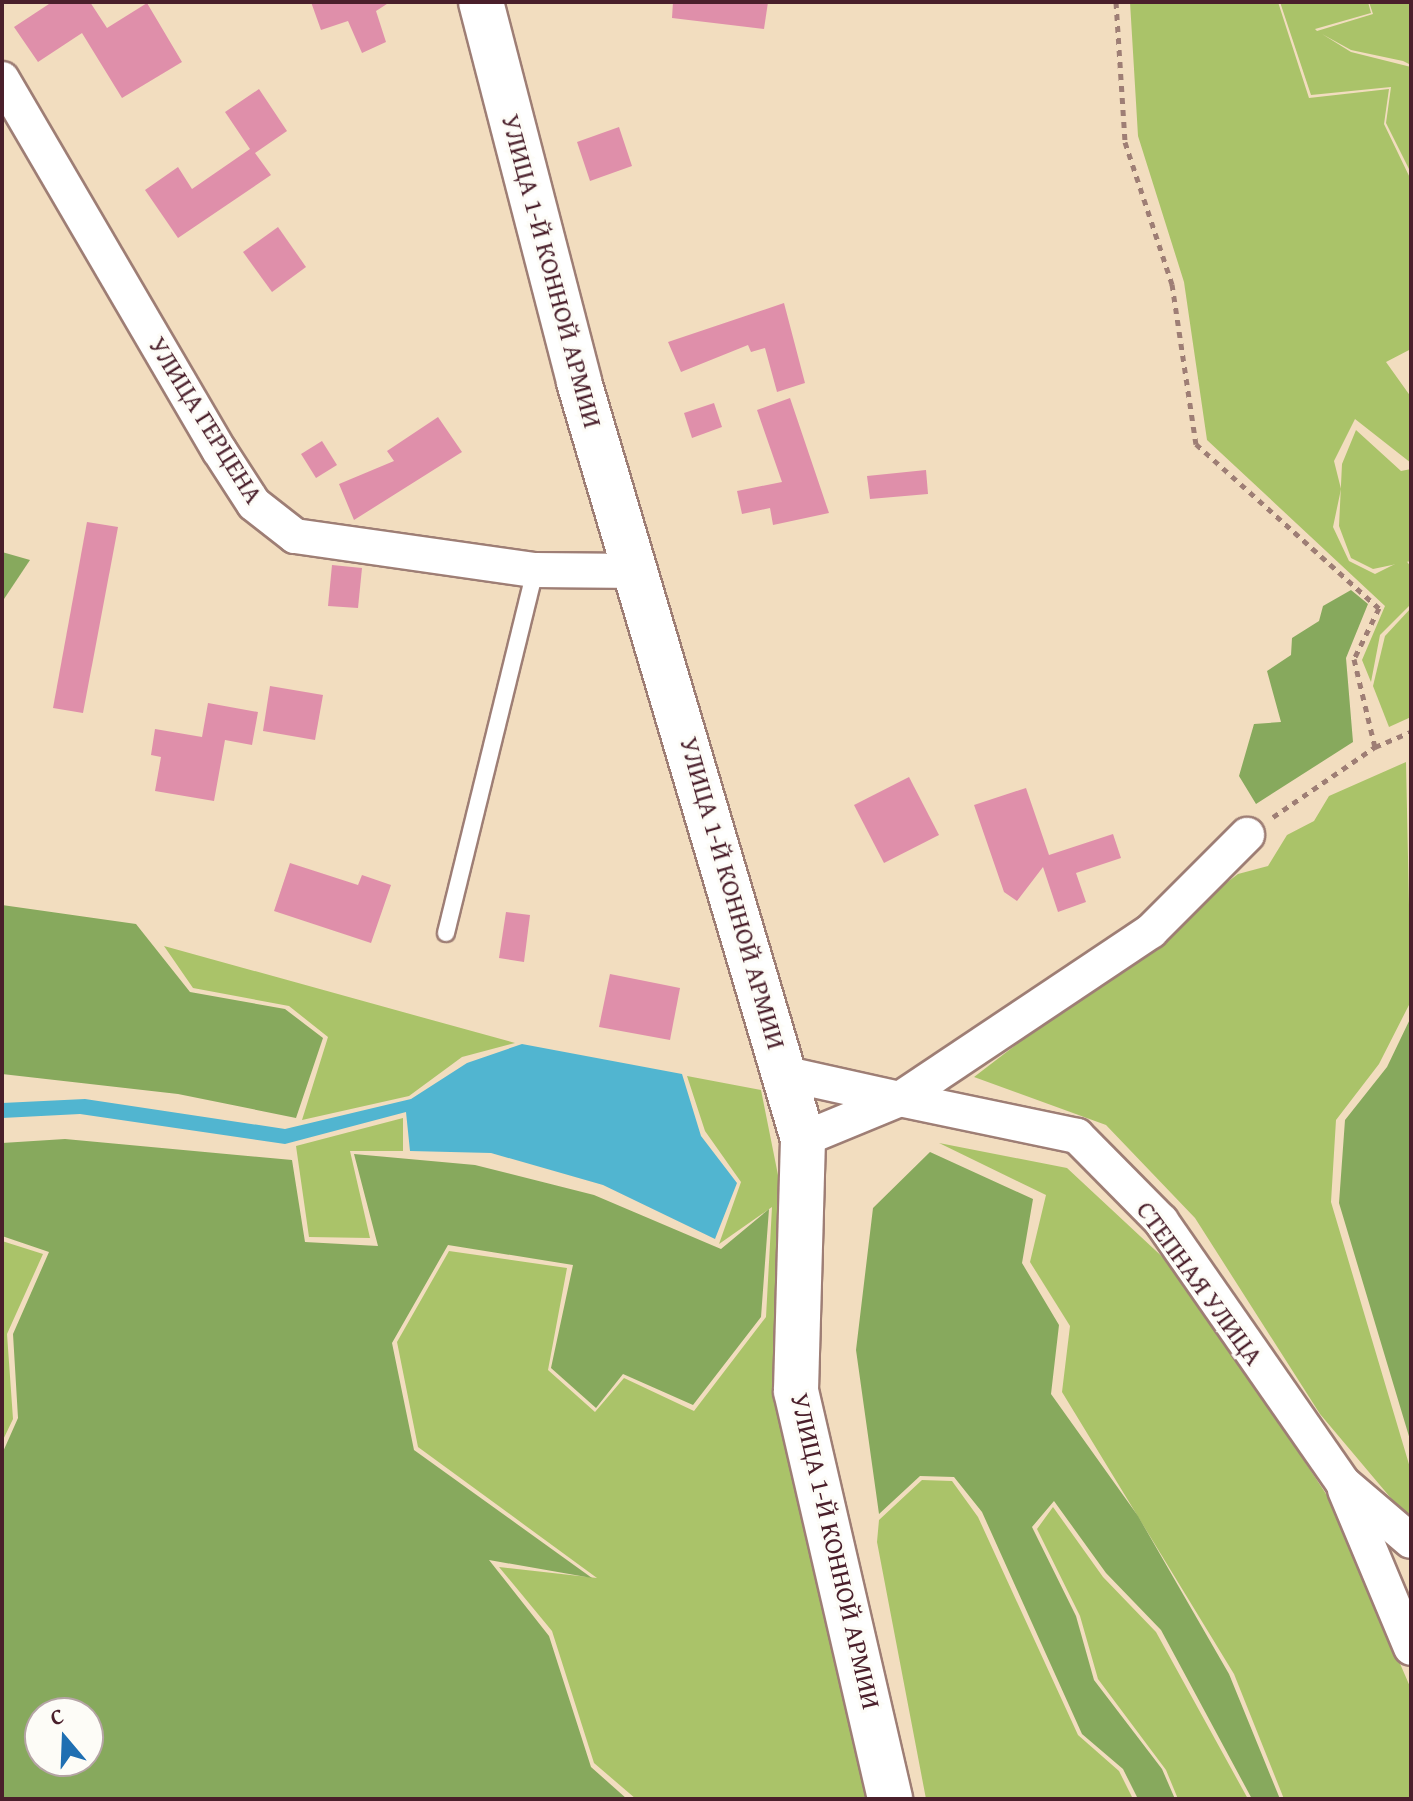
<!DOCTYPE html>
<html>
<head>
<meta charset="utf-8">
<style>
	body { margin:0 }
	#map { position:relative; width:1413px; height:1801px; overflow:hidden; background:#f2ddbf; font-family:"Gentium Book Plus",serif }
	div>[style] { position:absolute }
	.green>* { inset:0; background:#aac369 }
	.forest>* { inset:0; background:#87a95d }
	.water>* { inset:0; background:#51b5d0 }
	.building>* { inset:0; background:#df8faa }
	.path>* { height:5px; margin-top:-2.5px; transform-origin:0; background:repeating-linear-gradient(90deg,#9e7e75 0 6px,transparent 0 12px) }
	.roads { filter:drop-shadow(2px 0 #9e7e75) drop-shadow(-2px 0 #9e7e75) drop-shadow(0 2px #9e7e75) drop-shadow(0 -2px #9e7e75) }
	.service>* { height:16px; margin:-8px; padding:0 8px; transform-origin:8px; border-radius:8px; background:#fff }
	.minor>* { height:34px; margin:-17px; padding:0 17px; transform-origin:17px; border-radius:17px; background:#fff }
	.secondary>* { height:44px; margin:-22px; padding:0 22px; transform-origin:22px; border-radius:22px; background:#fff }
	span { translate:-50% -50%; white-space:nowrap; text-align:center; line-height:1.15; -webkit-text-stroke:6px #fdfcf7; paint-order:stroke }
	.street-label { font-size:26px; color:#4a1f2b }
	.frame { position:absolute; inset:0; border:4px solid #4a1f2b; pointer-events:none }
	.north { position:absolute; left:24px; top:1697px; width:80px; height:80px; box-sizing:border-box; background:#fdfcf7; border:2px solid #b5a4a5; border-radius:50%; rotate:341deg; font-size:22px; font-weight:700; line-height:32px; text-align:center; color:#4a1f2b }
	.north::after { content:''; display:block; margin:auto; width:28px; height:36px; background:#1f6fb2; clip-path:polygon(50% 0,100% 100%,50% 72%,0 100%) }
</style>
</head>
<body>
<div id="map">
	<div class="green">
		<div style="clip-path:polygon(1130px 2px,1278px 2px,1309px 98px,1389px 89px,1384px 124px,1411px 180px,1411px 349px,1386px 362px,1411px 397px,1411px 463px,1355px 419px,1334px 461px,1341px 489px,1333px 527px,1349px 561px,1375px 574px,1405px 559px,1411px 567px,1411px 604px,1380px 635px,1371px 682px,1362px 660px,1385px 606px,1207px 440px,1184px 282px,1138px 136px)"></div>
		<div style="clip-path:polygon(1280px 2px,1368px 2px,1371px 13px,1315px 29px,1317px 31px,1373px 14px,1369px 2px,1411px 2px,1411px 65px,1403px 61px,1351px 50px,1322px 34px,1351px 52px,1411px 67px,1411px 173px,1386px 123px,1391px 87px,1311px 95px)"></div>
		<div style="clip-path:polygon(1356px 430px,1401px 471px,1411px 469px,1411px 561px,1373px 569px,1351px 558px,1339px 526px,1342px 464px)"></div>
		<div style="clip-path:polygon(1411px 608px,1411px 717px,1389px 727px,1373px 686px,1385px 636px)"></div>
		<div style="clip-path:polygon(1406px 762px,1411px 1001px,1379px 1064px,1336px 1120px,1331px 1202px,1411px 1471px,1411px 1522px,1320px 1414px,1195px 1218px,1106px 1125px,974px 1077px,1238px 874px,1268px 866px,1287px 835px,1314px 821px,1329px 796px)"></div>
		<div style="clip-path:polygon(164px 946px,515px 1043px,462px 1057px,409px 1096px,302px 1120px,328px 1037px,289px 1006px,193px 988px)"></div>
		<div style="clip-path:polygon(687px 1076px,761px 1090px,780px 1185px,777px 1308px,787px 1454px,834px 1624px,869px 1799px,636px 1799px,594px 1763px,552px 1631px,499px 1567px,597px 1578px,418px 1447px,397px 1342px,449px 1251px,567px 1268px,548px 1370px,595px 1412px,624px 1378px,694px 1411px,766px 1317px,772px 1207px,719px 1244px,741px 1182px,705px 1131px)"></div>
		<div style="clip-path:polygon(403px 1118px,403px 1151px,350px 1151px,370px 1238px,309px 1237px,296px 1146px)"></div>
		<div style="clip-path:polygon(939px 1143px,1067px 1168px,1184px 1277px,1328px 1497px,1411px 1689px,1411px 1799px,1284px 1799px,1234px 1674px,1062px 1392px,1070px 1326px,1030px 1262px,1046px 1195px)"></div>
		<div style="clip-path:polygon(2px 1241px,43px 1254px,7px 1334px,13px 1419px,2px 1442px)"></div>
		<div style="clip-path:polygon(922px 1480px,952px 1481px,978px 1517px,1078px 1735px,1119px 1771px,1133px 1799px,926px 1799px,877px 1542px,879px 1520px)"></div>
		<div style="clip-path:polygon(1053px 1507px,1103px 1577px,1156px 1632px,1248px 1799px,1178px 1799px,1166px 1770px,1098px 1679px,1080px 1616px,1037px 1529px)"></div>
	</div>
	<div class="forest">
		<div style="clip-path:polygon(2px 552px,30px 560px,2px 602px)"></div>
		<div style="clip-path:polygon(1351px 590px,1368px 604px,1346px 658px,1353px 742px,1256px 804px,1239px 776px,1254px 724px,1281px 722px,1267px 671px,1291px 655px,1292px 638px,1319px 621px,1323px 606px)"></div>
		<div style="clip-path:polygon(2px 905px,136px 924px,190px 992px,285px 1009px,323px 1038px,296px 1118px,178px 1094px,2px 1074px)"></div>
		<div style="clip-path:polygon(1411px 1017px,1411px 1443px,1339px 1203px,1345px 1120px,1387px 1067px)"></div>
		<div style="clip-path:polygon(evenodd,65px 1139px,292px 1160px,305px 1242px,378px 1246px,354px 1154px,475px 1165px,594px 1195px,721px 1249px,769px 1209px,761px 1317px,693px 1405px,623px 1374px,596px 1408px,551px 1368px,573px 1265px,448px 1245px,392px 1343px,414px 1450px,592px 1578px,489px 1560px,549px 1636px,591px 1767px,627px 1799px,2px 1799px,2px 1454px,18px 1418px,13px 1334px,49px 1252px,2px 1236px,2px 1143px,65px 1139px,88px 1713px,88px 1761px,40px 1761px,40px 1713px,88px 1713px)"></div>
		<div style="clip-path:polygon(930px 1152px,1033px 1199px,1022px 1263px,1059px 1325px,1051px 1394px,1138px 1516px,1229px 1674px,1280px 1799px,1252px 1799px,1161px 1630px,1106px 1573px,1054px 1501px,1032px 1527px,1076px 1616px,1094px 1680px,1162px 1769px,1175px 1799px,1138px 1799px,1123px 1769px,1082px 1734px,982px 1512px,954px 1477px,920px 1476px,879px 1514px,856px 1350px,873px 1208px)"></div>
	</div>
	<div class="water">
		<div style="clip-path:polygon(522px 1044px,682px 1074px,701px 1136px,737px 1183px,715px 1239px,603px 1185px,491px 1153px,410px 1151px,406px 1112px,285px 1144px,80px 1114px,2px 1118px,2px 1103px,85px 1099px,285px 1129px,411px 1099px,467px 1063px)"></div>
	</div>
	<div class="building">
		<div style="clip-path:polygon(52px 2px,90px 2px,107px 28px,147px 3px,182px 62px,122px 98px,82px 33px,38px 62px,14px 27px)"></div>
		<div style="clip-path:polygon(311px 2px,390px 2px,376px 11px,386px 42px,362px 53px,348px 21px,321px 30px)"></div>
		<div style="clip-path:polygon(673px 2px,768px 2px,764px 29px,672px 18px)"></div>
		<div style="clip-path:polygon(259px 89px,287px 131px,255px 153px,271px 175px,178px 238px,145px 190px,178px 167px,192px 189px,250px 149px,225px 112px)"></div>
		<div style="clip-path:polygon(619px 127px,632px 166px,590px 181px,577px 142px)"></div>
		<div style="clip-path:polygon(278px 227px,306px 267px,272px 292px,243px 252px)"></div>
		<div style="clip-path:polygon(784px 303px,805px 383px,777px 392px,765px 348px,751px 352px,748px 345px,681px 372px,668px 342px)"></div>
		<div style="clip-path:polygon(790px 398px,829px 513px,773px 525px,770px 508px,742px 514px,737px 491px,782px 482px,757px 410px)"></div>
		<div style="clip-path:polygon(714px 403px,722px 427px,692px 438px,684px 413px)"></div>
		<div style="clip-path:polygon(438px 417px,462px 452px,354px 520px,339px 484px,394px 461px,387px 451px)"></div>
		<div style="clip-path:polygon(322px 441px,337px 465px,316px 478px,301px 454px)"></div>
		<div style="clip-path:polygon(926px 470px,928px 494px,870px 499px,867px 476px)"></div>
		<div style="clip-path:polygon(87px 522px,118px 527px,83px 713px,53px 708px)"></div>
		<div style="clip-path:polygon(332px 565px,362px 568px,358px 608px,328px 606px)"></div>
		<div style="clip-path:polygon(270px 686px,323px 695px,315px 740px,263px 731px)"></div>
		<div style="clip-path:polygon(208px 703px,258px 712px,252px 745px,225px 740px,214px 801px,155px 791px,161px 757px,151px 755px,155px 729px,202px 737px)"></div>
		<div style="clip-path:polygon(909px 777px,939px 835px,884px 863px,854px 805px)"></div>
		<div style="clip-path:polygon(1026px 788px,1049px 855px,1113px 834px,1121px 858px,1076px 873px,1086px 902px,1058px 912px,1043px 867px,1017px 901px,1004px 892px,974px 805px)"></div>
		<div style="clip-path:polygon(290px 863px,358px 885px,362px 875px,391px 885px,371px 943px,274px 911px)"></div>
		<div style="clip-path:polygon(506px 912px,530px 915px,524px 962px,499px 958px)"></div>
		<div style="clip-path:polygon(610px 974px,680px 988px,670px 1040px,599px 1027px)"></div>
	</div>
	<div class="path">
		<div style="left:1116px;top:2px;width:140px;rotate:86.3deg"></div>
		<div style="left:1125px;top:142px;width:150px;rotate:71.7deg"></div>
		<div style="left:1172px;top:284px;width:162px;rotate:81.5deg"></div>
		<div style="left:1196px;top:444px;width:246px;rotate:41.9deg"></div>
		<div style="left:1379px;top:608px;width:57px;rotate:116.1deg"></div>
		<div style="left:1354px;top:659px;width:90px;rotate:76.6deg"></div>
		<div style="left:1273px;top:817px;width:124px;rotate:-34.5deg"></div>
		<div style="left:1375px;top:747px;width:39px;rotate:-23deg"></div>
	</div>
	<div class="roads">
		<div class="service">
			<div style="left:446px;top:933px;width:374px;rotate:-76.2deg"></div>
		</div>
		<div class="minor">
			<div style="left:2px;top:79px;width:430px;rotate:59.7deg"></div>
			<div style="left:219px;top:450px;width:64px;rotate:57.1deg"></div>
			<div style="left:254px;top:504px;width:52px;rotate:38deg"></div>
			<div style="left:295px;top:536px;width:242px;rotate:8.1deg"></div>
			<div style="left:535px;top:570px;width:103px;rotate:0.6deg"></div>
			<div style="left:787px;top:1074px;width:116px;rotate:12.5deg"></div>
			<div style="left:900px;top:1099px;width:302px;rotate:-33.8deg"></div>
			<div style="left:1151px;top:931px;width:136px;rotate:-45deg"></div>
			<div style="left:803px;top:1139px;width:105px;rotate:-22.4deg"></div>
			<div style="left:900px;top:1099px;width:181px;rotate:11.8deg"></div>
			<div style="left:1077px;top:1136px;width:120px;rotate:45.3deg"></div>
			<div style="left:1161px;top:1221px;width:319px;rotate:55.2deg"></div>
			<div style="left:1343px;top:1483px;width:89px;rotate:40.5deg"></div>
			<div style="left:1345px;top:1490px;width:171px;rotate:67.3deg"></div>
		</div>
		<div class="secondary">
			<div style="left:481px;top:2px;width:392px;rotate:75.5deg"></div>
			<div style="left:579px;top:382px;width:789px;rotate:73.52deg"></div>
			<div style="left:803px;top:1139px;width:252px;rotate:91.6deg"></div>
			<div style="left:796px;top:1391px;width:419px;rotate:77deg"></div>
		</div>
	</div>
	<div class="street-label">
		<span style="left:552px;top:271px;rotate:75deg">УЛИЦА 1-Й КОННОЙ АРМИИ</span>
		<span style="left:206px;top:420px;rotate:58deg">УЛИЦА ГЕРЦЕНА</span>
		<span style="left:733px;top:893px;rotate:74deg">УЛИЦА 1-Й КОННОЙ АРМИИ</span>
		<span style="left:1200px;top:1283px;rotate:54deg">СТЕПНАЯ УЛИЦА</span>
		<span style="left:836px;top:1551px;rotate:77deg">УЛИЦА 1-Й КОННОЙ АРМИИ</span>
	</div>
	<div class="frame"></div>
	<div class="north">С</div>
</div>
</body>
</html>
